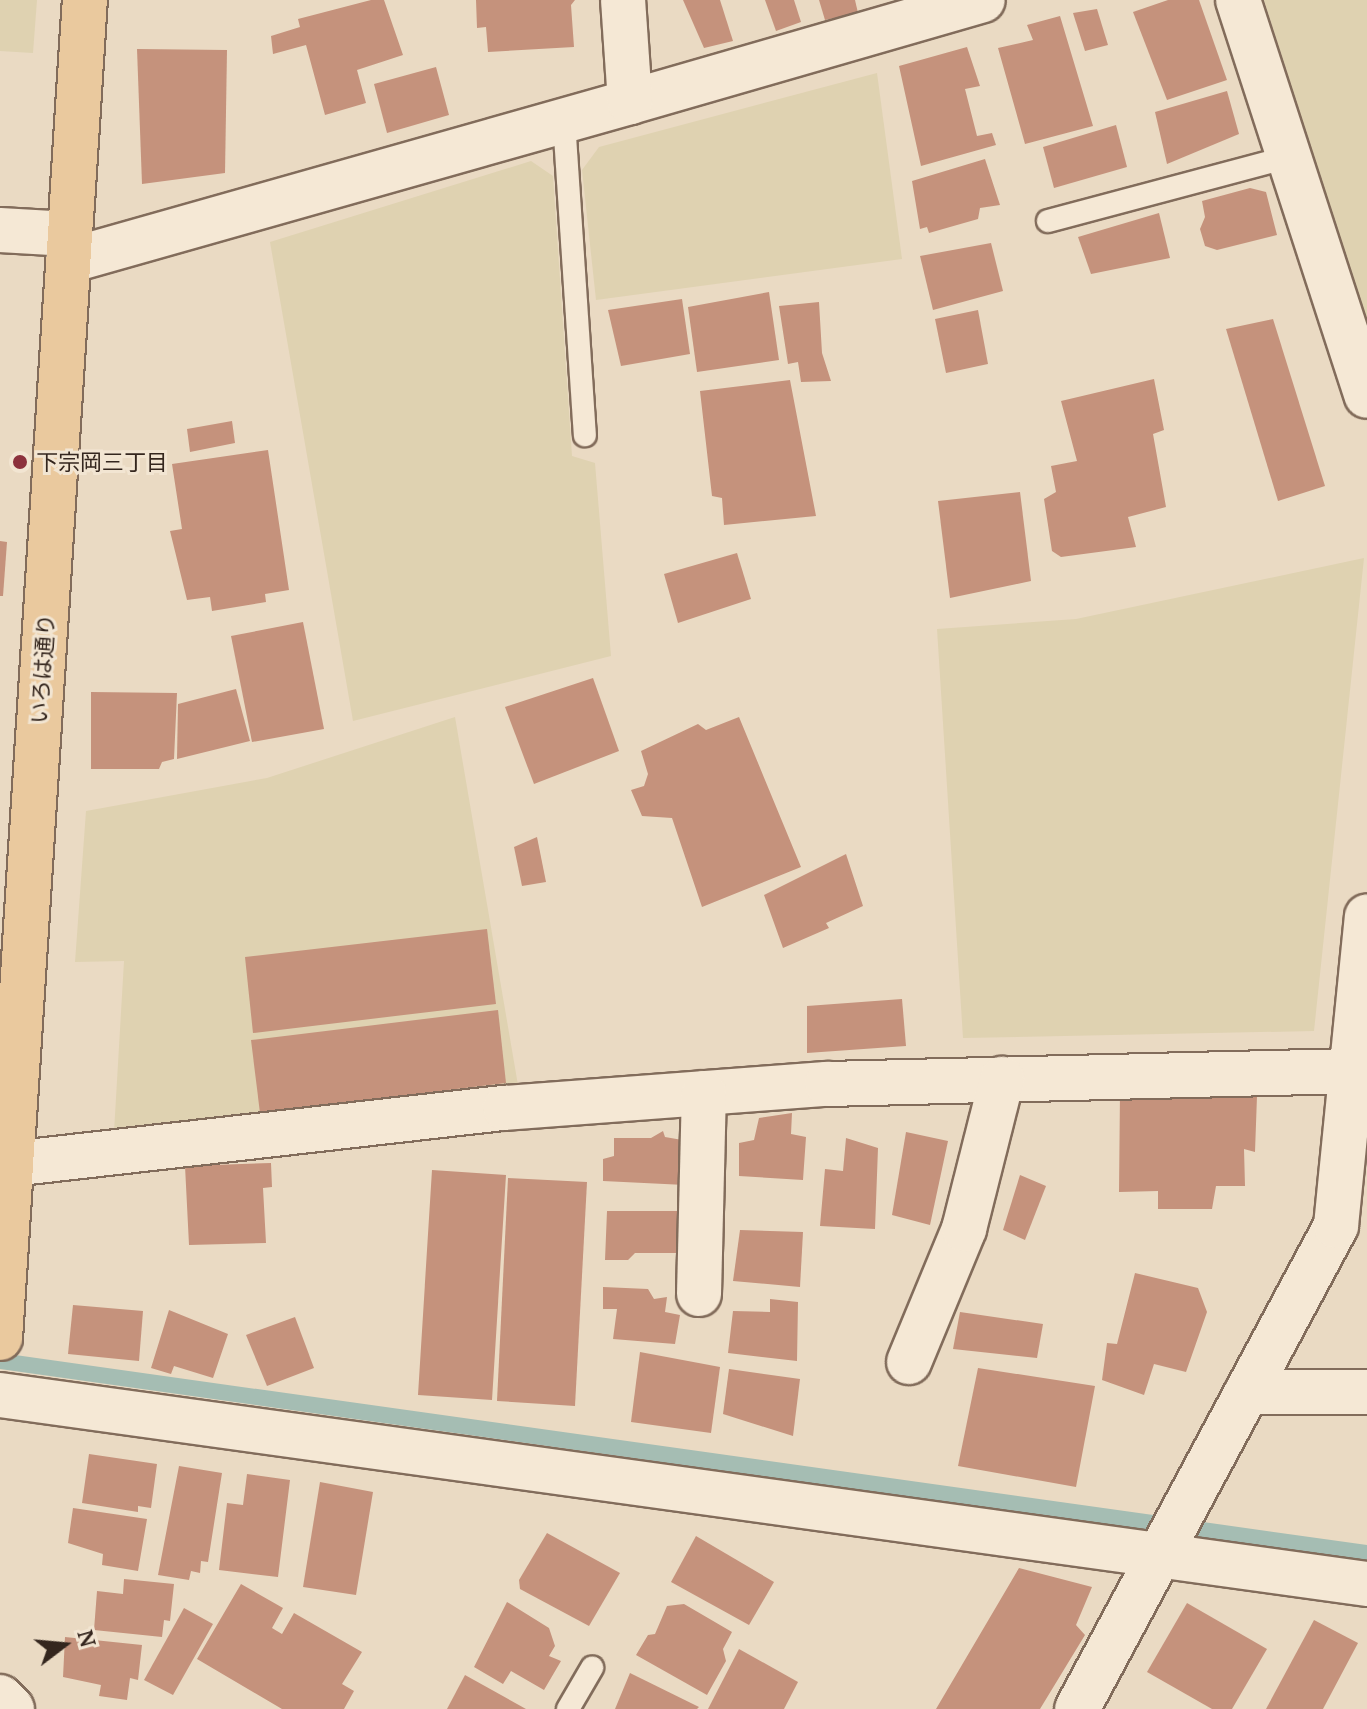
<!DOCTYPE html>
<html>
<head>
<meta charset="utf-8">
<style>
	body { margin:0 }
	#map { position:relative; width:1367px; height:1709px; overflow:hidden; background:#eadac3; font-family:"PT Serif","Noto Sans JP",serif }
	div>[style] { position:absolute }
	.farmland>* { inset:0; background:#dfd2b1 }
	.stream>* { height:16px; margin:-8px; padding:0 8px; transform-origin:8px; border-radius:8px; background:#a5bdb3 }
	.building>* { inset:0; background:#c5927c }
	.roads { filter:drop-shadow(2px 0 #826c5b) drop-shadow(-2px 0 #826c5b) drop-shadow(0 2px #826c5b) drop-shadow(0 -2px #826c5b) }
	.lane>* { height:22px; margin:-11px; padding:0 11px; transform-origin:11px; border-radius:11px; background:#f5e8d5 }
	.street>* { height:44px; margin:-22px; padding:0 22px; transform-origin:22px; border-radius:22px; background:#f5e8d5 }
	.secondary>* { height:44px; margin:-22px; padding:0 22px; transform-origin:22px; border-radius:22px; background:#f5e8d5 }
	.primary>* { height:44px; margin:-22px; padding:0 22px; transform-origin:22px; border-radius:22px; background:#eac99e }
	.dots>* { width:22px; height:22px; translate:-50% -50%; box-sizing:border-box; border:4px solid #f2e5d2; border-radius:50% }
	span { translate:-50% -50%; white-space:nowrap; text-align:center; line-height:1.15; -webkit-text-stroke:6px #f2e5d2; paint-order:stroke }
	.poi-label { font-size:22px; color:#34261e }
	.left { translate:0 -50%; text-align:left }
	.street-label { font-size:22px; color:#34261e }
	.north { position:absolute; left:24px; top:1605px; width:80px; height:80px; -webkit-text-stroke:6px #f2e5d2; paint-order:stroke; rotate:74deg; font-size:22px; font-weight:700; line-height:32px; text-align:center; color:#34261e }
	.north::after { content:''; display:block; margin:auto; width:28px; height:36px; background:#34261e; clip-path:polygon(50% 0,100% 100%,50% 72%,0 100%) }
</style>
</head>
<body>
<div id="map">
	<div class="farmland">
		<div style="clip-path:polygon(0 0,37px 0,33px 53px,0 51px)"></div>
		<div style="clip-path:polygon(1264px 0,1367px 0,1367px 319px,1341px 246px)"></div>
		<div style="clip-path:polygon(877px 73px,902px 259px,596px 300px,582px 170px,599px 147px)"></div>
		<div style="clip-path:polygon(531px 161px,553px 176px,572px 456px,595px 463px,611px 656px,353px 721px,270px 242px)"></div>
		<div style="clip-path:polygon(1364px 558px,1314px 1031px,963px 1038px,937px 629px,1076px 619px)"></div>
		<div style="clip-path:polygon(455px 717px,519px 1091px,114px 1132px,124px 961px,75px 962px,86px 811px,267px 778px)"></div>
	</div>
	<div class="stream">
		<div style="left:0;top:1361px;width:1380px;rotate:8deg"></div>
	</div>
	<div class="building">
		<div style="clip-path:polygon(371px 0,384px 0,403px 55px,357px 70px,366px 103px,325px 115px,306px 45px,273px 54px,271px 36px,300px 27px,298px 19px)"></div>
		<div style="clip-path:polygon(476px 0,575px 0,571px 5px,574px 47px,488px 52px,486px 27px,477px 28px)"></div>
		<div style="clip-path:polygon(683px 0,720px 0,733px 41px,704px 48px)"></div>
		<div style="clip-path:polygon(765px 0,794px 0,801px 22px,776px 31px)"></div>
		<div style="clip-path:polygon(819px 0,855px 0,858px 13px,825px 20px)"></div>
		<div style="clip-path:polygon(1168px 0,1199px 0,1227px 80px,1167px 100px,1133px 12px)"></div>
		<div style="clip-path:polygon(1097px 9px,1108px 45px,1085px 51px,1073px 13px)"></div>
		<div style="clip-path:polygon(1060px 16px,1093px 126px,1025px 144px,998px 48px,1033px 40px,1027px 25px)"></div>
		<div style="clip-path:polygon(967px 47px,980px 86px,965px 89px,977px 136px,992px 133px,996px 145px,921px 166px,899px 66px)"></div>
		<div style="clip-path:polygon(137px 49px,227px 50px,225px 173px,142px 184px)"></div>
		<div style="clip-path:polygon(436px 67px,449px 115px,387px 133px,374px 84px)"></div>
		<div style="clip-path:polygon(1227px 91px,1239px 134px,1167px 164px,1155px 112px)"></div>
		<div style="clip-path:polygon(1116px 125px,1127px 167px,1054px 188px,1043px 147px)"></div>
		<div style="clip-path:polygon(985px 159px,1000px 205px,980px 208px,978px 219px,929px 233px,927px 227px,920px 229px,912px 181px)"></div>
		<div style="clip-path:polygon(1250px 188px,1266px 192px,1277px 235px,1217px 250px,1205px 246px,1200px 229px,1205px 217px,1202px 201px)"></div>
		<div style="clip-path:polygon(1159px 213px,1170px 258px,1091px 274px,1078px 237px)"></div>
		<div style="clip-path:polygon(991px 243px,1003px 291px,933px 310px,920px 256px)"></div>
		<div style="clip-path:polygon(769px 292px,779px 360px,697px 372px,688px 307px)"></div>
		<div style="clip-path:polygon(682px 299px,690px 354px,621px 366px,608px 310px)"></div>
		<div style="clip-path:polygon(819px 302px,822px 353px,831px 381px,801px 382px,798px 362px,788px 364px,779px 306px)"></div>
		<div style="clip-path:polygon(978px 310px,988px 364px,946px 373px,935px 319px)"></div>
		<div style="clip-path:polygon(1273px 319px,1325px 486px,1278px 501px,1226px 329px)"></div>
		<div style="clip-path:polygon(1154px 379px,1164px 430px,1153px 434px,1166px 507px,1128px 517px,1136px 547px,1061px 557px,1052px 551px,1044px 499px,1056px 492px,1051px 466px,1077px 461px,1061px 401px)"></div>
		<div style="clip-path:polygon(790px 380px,816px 516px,724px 525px,722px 498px,712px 496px,700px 391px)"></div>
		<div style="clip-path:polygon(232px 421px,235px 443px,190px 452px,187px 429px)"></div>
		<div style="clip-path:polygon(268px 450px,289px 590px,265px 594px,266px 602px,212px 611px,210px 597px,187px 600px,170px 531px,182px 529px,172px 464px)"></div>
		<div style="clip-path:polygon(1020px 492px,1031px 581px,950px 598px,938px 501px)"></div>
		<div style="clip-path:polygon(0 541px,7px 542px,3px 596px,0 596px)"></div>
		<div style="clip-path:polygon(737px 553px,751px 599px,678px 623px,664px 574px)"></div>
		<div style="clip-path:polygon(303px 622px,324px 729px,252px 742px,231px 636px)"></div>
		<div style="clip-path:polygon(593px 678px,619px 751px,534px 784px,505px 707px)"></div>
		<div style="clip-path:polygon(236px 689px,250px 741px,177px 759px,178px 704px)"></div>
		<div style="clip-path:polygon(91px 692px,177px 693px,174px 759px,162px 762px,159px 769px,91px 769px)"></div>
		<div style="clip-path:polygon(739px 717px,801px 867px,702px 907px,672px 818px,642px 816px,631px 790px,644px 786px,648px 774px,641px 751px,698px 724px,706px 730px)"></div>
		<div style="clip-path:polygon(537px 837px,546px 882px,522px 886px,514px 847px)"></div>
		<div style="clip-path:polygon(846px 854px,863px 906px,826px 923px,829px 928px,783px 948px,764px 895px)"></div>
		<div style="clip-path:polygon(487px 929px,496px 1004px,253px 1033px,245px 957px)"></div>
		<div style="clip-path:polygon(902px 999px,906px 1046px,807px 1053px,807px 1006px)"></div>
		<div style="clip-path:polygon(498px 1010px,506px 1083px,260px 1113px,251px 1040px)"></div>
		<div style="clip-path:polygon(1120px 1092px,1257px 1096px,1255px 1152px,1244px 1149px,1245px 1186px,1216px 1186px,1212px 1209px,1158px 1209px,1158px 1191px,1119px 1192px)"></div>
		<div style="clip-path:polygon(792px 1113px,791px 1134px,806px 1137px,803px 1180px,739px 1176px,739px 1143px,754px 1140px,759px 1118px)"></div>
		<div style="clip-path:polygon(663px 1131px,665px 1137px,688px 1141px,685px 1185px,603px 1181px,603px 1159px,614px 1156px,614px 1138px,651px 1138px)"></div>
		<div style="clip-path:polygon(906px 1132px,948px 1141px,930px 1225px,892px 1215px)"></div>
		<div style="clip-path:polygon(846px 1138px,878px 1148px,875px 1229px,820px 1226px,825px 1169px,843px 1171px)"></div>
		<div style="clip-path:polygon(271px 1163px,272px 1187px,263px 1188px,266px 1243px,189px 1245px,185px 1166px)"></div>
		<div style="clip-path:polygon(432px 1170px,506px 1175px,492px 1400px,418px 1395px)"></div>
		<div style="clip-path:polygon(1020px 1175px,1046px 1186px,1025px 1240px,1003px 1230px)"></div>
		<div style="clip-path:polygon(508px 1178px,587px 1182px,575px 1406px,497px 1401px)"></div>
		<div style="clip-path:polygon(607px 1211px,681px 1211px,676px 1253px,635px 1253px,628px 1260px,605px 1260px)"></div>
		<div style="clip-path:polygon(740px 1230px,803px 1232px,800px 1287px,733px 1281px)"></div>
		<div style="clip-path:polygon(1135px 1273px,1198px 1288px,1207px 1312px,1186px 1372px,1154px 1364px,1144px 1395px,1102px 1380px,1107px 1343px,1117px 1344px)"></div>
		<div style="clip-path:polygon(603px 1287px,648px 1289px,654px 1299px,667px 1297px,665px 1312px,680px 1315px,675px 1344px,613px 1339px,617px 1309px,603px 1309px)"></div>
		<div style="clip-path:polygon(770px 1299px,798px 1302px,797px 1361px,728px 1353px,733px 1311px,770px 1312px)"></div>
		<div style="clip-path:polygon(73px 1305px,143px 1311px,139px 1361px,68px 1354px)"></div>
		<div style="clip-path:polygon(169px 1310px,228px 1334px,213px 1378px,174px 1366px,171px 1374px,151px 1368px)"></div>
		<div style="clip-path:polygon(960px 1312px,1043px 1324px,1037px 1358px,953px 1349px)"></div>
		<div style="clip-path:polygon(295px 1317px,314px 1368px,267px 1386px,246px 1335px)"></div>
		<div style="clip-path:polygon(640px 1352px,720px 1367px,711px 1433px,631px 1422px)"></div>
		<div style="clip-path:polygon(978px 1368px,1095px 1386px,1076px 1487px,958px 1466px)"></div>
		<div style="clip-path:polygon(729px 1369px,800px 1379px,793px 1436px,723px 1414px)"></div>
		<div style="clip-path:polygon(89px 1454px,157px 1464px,151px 1508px,138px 1506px,138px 1512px,82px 1503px)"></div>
		<div style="clip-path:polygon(179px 1466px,222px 1473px,208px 1562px,201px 1561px,200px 1573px,191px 1571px,189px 1580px,158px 1575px)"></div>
		<div style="clip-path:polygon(247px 1474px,290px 1480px,278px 1577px,219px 1570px,227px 1503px,243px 1505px)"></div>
		<div style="clip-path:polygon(320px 1482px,373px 1492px,356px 1595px,303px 1587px)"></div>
		<div style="clip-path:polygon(73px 1508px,147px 1519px,138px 1571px,102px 1565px,103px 1554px,68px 1543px)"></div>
		<div style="clip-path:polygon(547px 1533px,620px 1573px,589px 1626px,520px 1589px,519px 1580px)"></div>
		<div style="clip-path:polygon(696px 1536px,774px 1582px,749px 1625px,671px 1582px)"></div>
		<div style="clip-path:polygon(1019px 1568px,1092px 1587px,1076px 1625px,1085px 1635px,1040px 1709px,936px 1709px)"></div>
		<div style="clip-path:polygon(124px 1579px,174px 1584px,170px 1621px,164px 1620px,162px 1637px,94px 1630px,97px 1591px,123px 1594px)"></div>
		<div style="clip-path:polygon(241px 1584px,283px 1608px,272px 1628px,282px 1634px,294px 1613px,362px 1652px,342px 1684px,354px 1691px,344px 1709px,282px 1709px,197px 1659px)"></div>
		<div style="clip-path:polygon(507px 1602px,549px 1628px,555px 1646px,549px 1656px,561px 1661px,544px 1690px,511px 1671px,503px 1684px,474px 1667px)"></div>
		<div style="clip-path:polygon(1187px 1603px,1267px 1649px,1232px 1709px,1212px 1709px,1147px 1672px)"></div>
		<div style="clip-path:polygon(684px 1604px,732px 1632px,723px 1649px,726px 1661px,707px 1695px,636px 1655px,648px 1635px,655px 1634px,667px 1606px)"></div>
		<div style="clip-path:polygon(184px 1608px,213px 1624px,173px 1695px,144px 1680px)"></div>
		<div style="clip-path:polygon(1314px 1620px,1358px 1643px,1323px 1709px,1266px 1709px)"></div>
		<div style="clip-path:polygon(65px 1637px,142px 1645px,138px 1680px,130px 1678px,127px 1700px,99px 1696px,101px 1685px,63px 1677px)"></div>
		<div style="clip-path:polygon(739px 1649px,798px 1682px,784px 1709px,708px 1709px)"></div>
		<div style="clip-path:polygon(630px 1673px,699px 1707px,697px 1709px,615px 1709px)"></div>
		<div style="clip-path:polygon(465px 1675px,526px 1709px,447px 1709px)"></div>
	</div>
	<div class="roads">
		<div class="lane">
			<div style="left:564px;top:121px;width:315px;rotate:86.2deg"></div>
			<div style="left:1048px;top:221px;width:249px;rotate:-14.9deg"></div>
			<div style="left:568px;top:1709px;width:48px;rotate:-59.7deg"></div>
		</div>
		<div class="street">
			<div style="left:630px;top:102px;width:367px;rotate:-16.1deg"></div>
			<div style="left:0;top:230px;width:69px;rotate:3.3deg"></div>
			<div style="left:68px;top:261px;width:584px;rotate:-15.8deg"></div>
			<div style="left:630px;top:102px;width:102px;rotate:-93.9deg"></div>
			<div style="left:11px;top:1164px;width:497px;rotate:-6.5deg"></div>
			<div style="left:505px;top:1108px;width:323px;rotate:-4.3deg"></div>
			<div style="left:827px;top:1084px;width:523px;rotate:-1.42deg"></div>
			<div style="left:699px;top:1294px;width:201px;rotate:-88.6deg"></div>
			<div style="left:909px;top:1362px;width:144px;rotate:-67.5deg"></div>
			<div style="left:964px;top:1229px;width:155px;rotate:-75.8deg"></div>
			<div style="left:1247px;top:1392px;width:120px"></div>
		</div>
		<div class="secondary">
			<div style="left:1238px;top:0;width:416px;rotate:72deg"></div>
			<div style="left:0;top:1395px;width:1380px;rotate:7.87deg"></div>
			<div style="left:0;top:1697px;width:17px;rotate:45deg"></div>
			<div style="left:1077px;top:1709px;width:548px;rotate:-61.8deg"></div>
			<div style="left:1336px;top:1226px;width:311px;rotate:-84.3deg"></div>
		</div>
		<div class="primary">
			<div style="left:0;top:1338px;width:1341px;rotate:-86.37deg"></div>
		</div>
	</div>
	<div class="dots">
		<div style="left:20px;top:462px;background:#8c313c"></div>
	</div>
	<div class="poi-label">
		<span class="left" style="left:36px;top:462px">下宗岡三丁目</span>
	</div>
	<div class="street-label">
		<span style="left:42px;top:669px;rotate:-86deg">いろは通り</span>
	</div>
	<div class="north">N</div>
</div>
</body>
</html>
